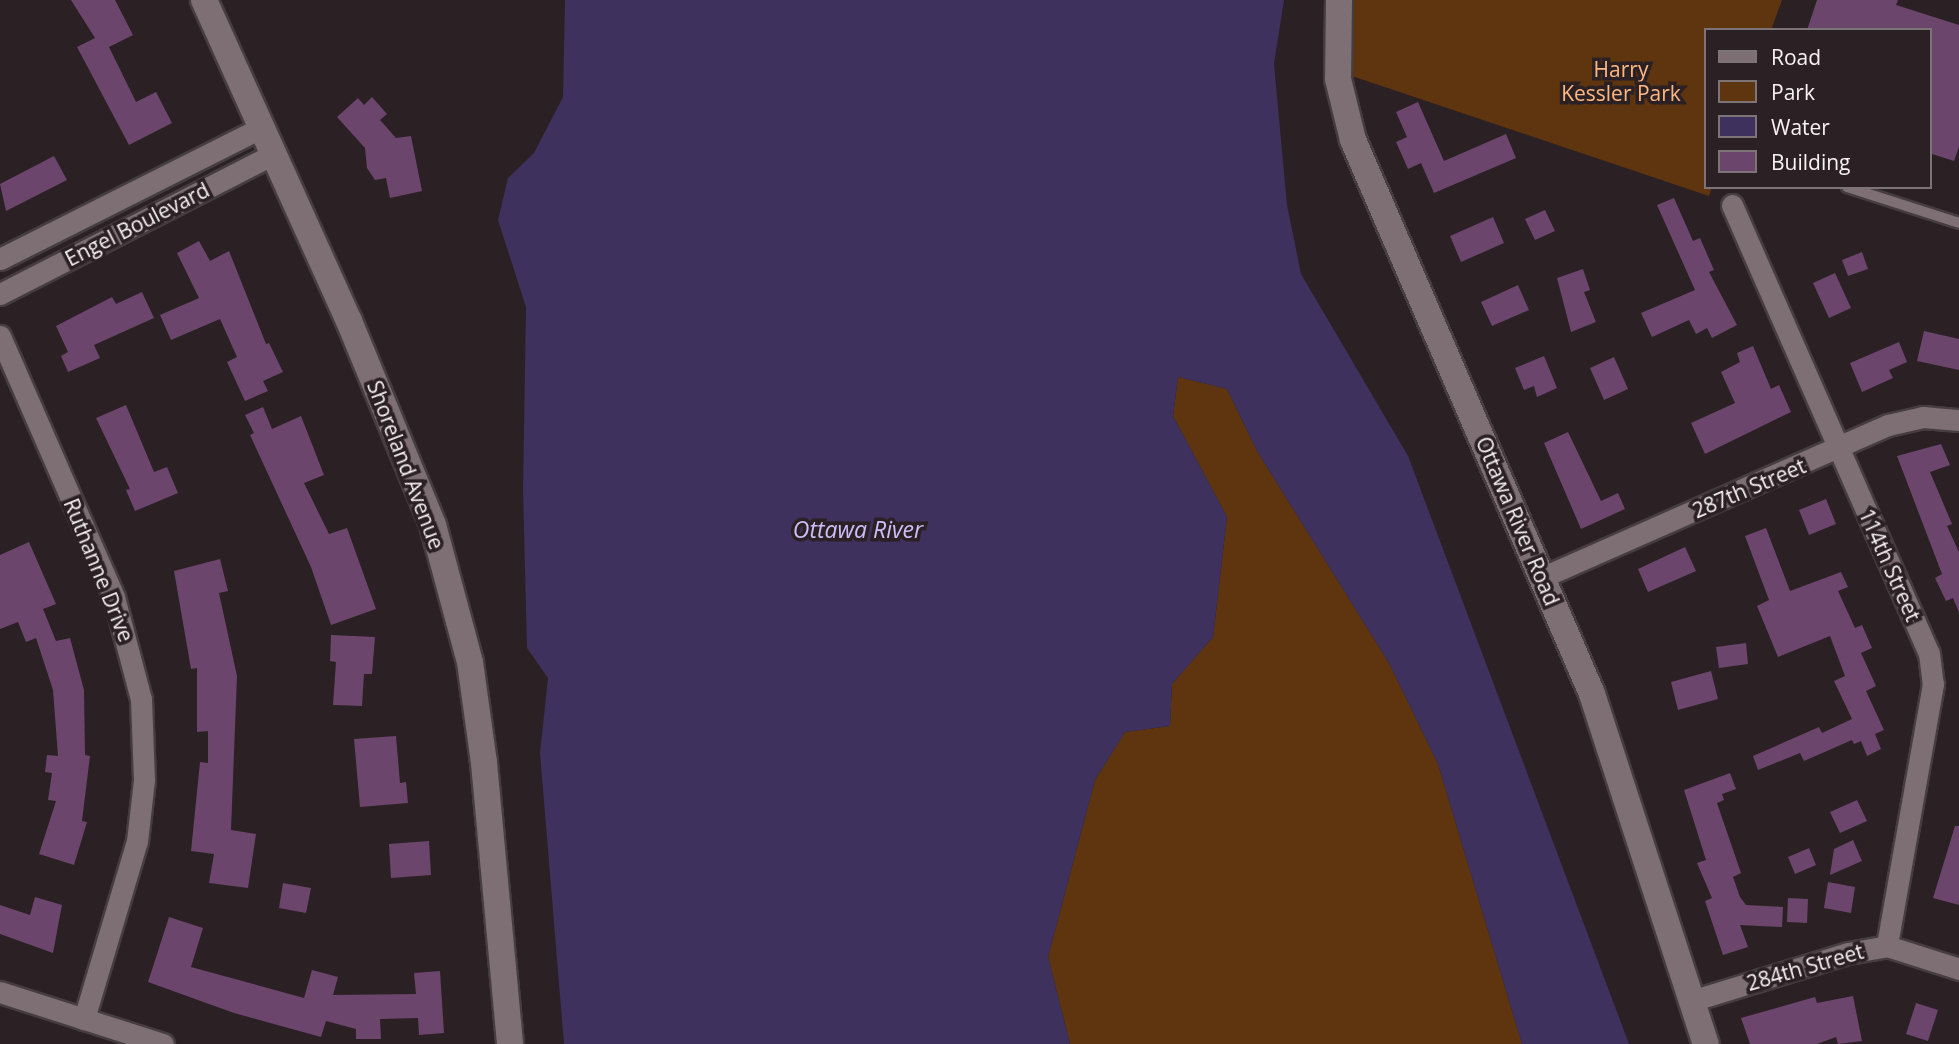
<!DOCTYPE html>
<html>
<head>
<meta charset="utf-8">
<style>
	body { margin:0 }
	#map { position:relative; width:1959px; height:1044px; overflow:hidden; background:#2b2024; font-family:"Open Sans",sans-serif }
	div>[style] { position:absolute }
	.green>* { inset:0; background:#5f350f }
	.water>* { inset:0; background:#3e315e }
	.building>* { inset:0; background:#6b456c }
	.roads { filter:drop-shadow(2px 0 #463d40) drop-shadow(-2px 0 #463d40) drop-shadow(0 2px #463d40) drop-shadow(0 -2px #463d40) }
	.service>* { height:10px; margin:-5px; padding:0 5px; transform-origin:5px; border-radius:5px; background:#7d6f74 }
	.minor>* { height:21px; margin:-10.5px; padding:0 10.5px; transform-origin:10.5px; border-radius:10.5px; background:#7d6f74 }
	.tertiary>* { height:26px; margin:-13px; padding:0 13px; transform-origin:13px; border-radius:13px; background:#7d6f74 }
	span { translate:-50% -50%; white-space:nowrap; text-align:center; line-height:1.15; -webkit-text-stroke:7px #2b2024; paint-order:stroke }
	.park-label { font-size:21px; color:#feb881 }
	.street-label { font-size:21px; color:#f9f1f3 }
	.water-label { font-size:23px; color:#ccbdfb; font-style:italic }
	.legend { position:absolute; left:1704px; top:28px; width:228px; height:161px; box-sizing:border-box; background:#2b2024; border:2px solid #7d7477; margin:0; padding:9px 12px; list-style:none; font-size:21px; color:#f9f1f3 }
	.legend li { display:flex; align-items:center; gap:14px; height:35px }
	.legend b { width:35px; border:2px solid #7d7477 }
</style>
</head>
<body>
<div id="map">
	<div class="green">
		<div style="clip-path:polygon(1348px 0,1782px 0,1771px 30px,1705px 30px,1705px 187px,1712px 187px,1709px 196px,1349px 75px)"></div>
		<div style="clip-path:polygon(1178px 377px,1227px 389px,1257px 451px,1389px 663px,1438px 764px,1522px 1044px,1070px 1044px,1048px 957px,1095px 780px,1125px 732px,1170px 726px,1172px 684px,1213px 637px,1227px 517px,1173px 416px)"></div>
	</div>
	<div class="water">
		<div style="clip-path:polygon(565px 0,1284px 0,1274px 64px,1287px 205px,1301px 274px,1408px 456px,1629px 1044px,1522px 1044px,1438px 764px,1389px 663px,1257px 451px,1227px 389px,1178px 377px,1173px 416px,1227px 517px,1213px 637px,1172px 684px,1170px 726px,1125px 732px,1095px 780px,1048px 957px,1070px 1044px,564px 1044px,540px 753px,548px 678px,527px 648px,523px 490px,526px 307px,498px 220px,508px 178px,534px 153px,563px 97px)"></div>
	</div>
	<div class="building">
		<div style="clip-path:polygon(71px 0,115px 0,133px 35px,109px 47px,136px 102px,156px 92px,172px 123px,129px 145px,77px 47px,95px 38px)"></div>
		<div style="clip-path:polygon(1817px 0,1898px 0,1896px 5px,1959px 25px,1959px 147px,1954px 161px,1929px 153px,1929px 30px,1807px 30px)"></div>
		<div style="clip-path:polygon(372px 97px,387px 114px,380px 120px,396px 138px,411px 136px,422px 191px,390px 198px,386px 178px,375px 180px,367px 168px,365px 148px,337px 117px,358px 98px,364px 105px)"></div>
		<div style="clip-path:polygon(1418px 102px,1444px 161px,1506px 134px,1516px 158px,1434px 193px,1421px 163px,1408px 169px,1396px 142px,1407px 137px,1396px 112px)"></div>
		<div style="clip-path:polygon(54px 156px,67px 180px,6px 211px,0 184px)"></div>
		<div style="clip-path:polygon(1674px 198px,1693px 241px,1700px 238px,1714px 270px,1709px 272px,1737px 325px,1712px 338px,1707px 328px,1696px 334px,1689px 320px,1652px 337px,1641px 313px,1695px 290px,1657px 205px)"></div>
		<div style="clip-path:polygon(1545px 210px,1555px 231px,1535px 240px,1525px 219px)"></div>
		<div style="clip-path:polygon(1493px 217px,1504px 243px,1461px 262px,1450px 236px)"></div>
		<div style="clip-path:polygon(199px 241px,210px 261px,229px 251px,266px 344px,269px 343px,283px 372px,263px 381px,268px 391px,245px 401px,227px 362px,237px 357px,220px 319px,171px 340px,160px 315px,199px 298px,177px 253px)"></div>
		<div style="clip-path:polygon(1862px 252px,1868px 269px,1848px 276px,1842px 260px)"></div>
		<div style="clip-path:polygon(1583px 269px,1590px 290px,1584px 292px,1596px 322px,1571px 332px,1557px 278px)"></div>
		<div style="clip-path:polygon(1835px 273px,1851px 308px,1829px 318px,1813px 283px)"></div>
		<div style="clip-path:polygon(1518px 285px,1529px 310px,1492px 326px,1481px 302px)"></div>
		<div style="clip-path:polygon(142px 292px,154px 318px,94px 345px,100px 358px,68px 372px,61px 356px,68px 352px,56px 326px,112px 297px,116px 304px)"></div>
		<div style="clip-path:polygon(1924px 331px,1959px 339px,1959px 370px,1917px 361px)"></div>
		<div style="clip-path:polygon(1899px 342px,1907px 362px,1889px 370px,1893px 378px,1862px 392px,1850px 363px)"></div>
		<div style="clip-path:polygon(1753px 346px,1771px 389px,1779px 385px,1791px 412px,1705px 454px,1691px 423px,1735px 403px,1721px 372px,1740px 362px,1737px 353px)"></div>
		<div style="clip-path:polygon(1544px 356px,1557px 388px,1537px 397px,1534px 386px,1524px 390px,1515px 368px)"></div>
		<div style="clip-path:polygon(1614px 357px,1628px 389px,1604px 400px,1590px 368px)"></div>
		<div style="clip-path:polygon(126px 405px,154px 472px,167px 467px,178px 493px,135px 511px,126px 490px,130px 489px,96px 418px)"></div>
		<div style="clip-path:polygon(263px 407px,272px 429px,301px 416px,324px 475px,304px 483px,329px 534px,347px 528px,376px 609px,331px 625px,311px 567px,250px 435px,254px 433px,245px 415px)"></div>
		<div style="clip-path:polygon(1568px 432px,1601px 501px,1618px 493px,1625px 509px,1581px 529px,1544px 443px)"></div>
		<div style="clip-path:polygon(1941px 444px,1950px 465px,1930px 472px,1952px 524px,1947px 526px,1959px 552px,1959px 612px,1953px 598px,1946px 601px,1935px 578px,1942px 574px,1897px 456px)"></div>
		<div style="clip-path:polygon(1826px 499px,1836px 524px,1809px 535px,1799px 510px)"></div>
		<div style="clip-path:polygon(1766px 528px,1790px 591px,1841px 572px,1848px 587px,1838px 591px,1855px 628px,1862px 625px,1872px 648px,1861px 653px,1876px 686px,1866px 691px,1884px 730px,1875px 734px,1881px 749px,1867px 756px,1861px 741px,1854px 744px,1852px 740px,1804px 761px,1800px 753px,1758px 770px,1753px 756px,1819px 727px,1822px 733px,1852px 719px,1834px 681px,1845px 676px,1830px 636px,1778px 657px,1757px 606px,1769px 600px,1745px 536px)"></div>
		<div style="clip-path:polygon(29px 542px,56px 604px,43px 609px,56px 641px,70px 638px,84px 690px,85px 755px,90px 756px,82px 821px,87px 822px,74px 865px,39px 854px,56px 801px,48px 800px,52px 773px,45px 772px,47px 755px,58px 756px,53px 690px,36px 638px,26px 642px,18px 622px,0 629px,0 555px)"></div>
		<div style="clip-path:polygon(1685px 547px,1696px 571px,1648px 592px,1638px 569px)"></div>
		<div style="clip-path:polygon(220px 559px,228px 591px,219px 593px,237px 676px,231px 830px,256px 834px,248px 888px,209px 883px,214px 854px,191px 851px,200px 762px,208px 763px,208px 731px,197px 732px,197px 668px,191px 669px,174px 571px)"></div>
		<div style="clip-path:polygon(331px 635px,375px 637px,372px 674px,364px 674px,362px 706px,333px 705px,336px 662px,330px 661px)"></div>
		<div style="clip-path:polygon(1746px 643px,1748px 664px,1719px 668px,1716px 647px)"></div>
		<div style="clip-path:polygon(1711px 671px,1718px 699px,1678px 710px,1671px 682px)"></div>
		<div style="clip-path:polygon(396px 736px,400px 783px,406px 782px,408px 803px,360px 807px,354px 739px)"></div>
		<div style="clip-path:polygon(1730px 773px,1736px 789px,1722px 794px,1724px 800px,1717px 803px,1741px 873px,1733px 877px,1740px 897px,1746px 905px,1783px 907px,1782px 927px,1740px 925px,1748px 947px,1723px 955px,1705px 901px,1712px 898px,1697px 863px,1706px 860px,1684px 790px)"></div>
		<div style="clip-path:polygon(1857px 800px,1867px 821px,1840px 833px,1830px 812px)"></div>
		<div style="clip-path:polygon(1955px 826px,1959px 826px,1959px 905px,1933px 898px)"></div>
		<div style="clip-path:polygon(1853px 840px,1862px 861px,1830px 875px,1834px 849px)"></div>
		<div style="clip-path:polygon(429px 841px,431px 875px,391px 878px,389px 844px)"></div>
		<div style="clip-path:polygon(1809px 848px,1816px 865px,1795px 874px,1788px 857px)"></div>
		<div style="clip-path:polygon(1828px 882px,1855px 887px,1851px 913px,1824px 908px)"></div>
		<div style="clip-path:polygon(283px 883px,311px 888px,306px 913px,279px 908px)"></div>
		<div style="clip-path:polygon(35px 897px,62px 905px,53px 953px,0 934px,0 905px,30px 915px)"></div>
		<div style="clip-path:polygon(1788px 898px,1808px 899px,1807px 923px,1787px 922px)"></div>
		<div style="clip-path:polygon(169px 917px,203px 928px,191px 967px,304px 998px,312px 970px,338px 977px,333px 995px,416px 994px,414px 973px,440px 971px,444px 1033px,419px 1035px,418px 1018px,380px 1019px,381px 1039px,356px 1039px,356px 1029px,326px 1021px,321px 1037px,234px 1013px,148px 982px)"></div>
		<div style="clip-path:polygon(1853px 996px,1862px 1041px,1838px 1044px,1836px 1037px,1817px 1044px,1750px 1044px,1741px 1018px,1815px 997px,1817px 1003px)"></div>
		<div style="clip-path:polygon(1916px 1003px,1938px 1010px,1928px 1041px,1906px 1034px)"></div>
	</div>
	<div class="roads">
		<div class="service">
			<div style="left:1847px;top:187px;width:118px;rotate:17.8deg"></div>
		</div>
		<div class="minor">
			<div style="left:1732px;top:205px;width:489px;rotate:66.3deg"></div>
			<div style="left:1929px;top:653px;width:31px;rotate:83deg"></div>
			<div style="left:1933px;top:684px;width:266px;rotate:100deg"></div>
			<div style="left:0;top:259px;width:293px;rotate:-26.7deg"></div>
			<div style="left:0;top:294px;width:309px;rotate:-27.1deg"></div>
			<div style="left:0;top:336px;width:285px;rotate:66.4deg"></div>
			<div style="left:114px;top:597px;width:106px;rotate:75.2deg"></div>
			<div style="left:141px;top:699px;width:81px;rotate:87.9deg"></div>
			<div style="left:144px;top:780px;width:61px;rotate:96.5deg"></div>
			<div style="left:137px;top:841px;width:186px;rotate:106.6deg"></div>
			<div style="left:1543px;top:577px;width:377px;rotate:-23.8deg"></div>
			<div style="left:1888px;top:425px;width:36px;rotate:-13deg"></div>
			<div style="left:1923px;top:417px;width:36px;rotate:5deg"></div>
			<div style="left:0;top:992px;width:171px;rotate:17.7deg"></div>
			<div style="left:1691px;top:1001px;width:164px;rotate:-17deg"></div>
			<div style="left:1848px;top:953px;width:40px;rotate:-10deg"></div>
			<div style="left:1887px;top:946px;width:76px;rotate:17.7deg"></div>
		</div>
		<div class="tertiary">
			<div style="left:204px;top:0;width:352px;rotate:65.7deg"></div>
			<div style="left:349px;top:321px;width:221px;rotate:67.6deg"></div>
			<div style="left:433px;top:525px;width:142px;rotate:74.9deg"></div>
			<div style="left:470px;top:662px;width:102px;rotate:82.1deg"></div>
			<div style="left:484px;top:763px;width:282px;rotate:84.7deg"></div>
			<div style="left:1339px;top:0;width:79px;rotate:90.7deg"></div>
			<div style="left:1338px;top:79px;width:63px;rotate:76.2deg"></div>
			<div style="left:1353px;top:140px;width:603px;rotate:66.66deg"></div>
			<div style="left:1592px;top:694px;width:368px;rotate:72deg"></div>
		</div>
	</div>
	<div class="park-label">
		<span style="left:1621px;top:81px">Harry<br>Kessler Park</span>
	</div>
	<div class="street-label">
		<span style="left:137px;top:224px;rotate:-27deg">Engel Boulevard</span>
		<span style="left:406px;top:465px;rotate:69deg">Shoreland Avenue</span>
		<span style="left:1749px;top:488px;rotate:-23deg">287th Street</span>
		<span style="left:1518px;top:521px;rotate:67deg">Ottawa River Road</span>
		<span style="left:1890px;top:565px;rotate:66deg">114th Street</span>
		<span style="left:99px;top:570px;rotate:68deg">Ruthanne Drive</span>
		<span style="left:1805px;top:967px;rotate:-16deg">284th Street</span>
	</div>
	<div class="water-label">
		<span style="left:858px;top:529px">Ottawa River</span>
	</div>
	<ul class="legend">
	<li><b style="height:9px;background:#7d6f74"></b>Road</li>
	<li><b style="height:19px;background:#5f350f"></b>Park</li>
	<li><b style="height:19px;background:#3e315e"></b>Water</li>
	<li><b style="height:19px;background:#6b456c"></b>Building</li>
	</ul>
</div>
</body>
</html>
